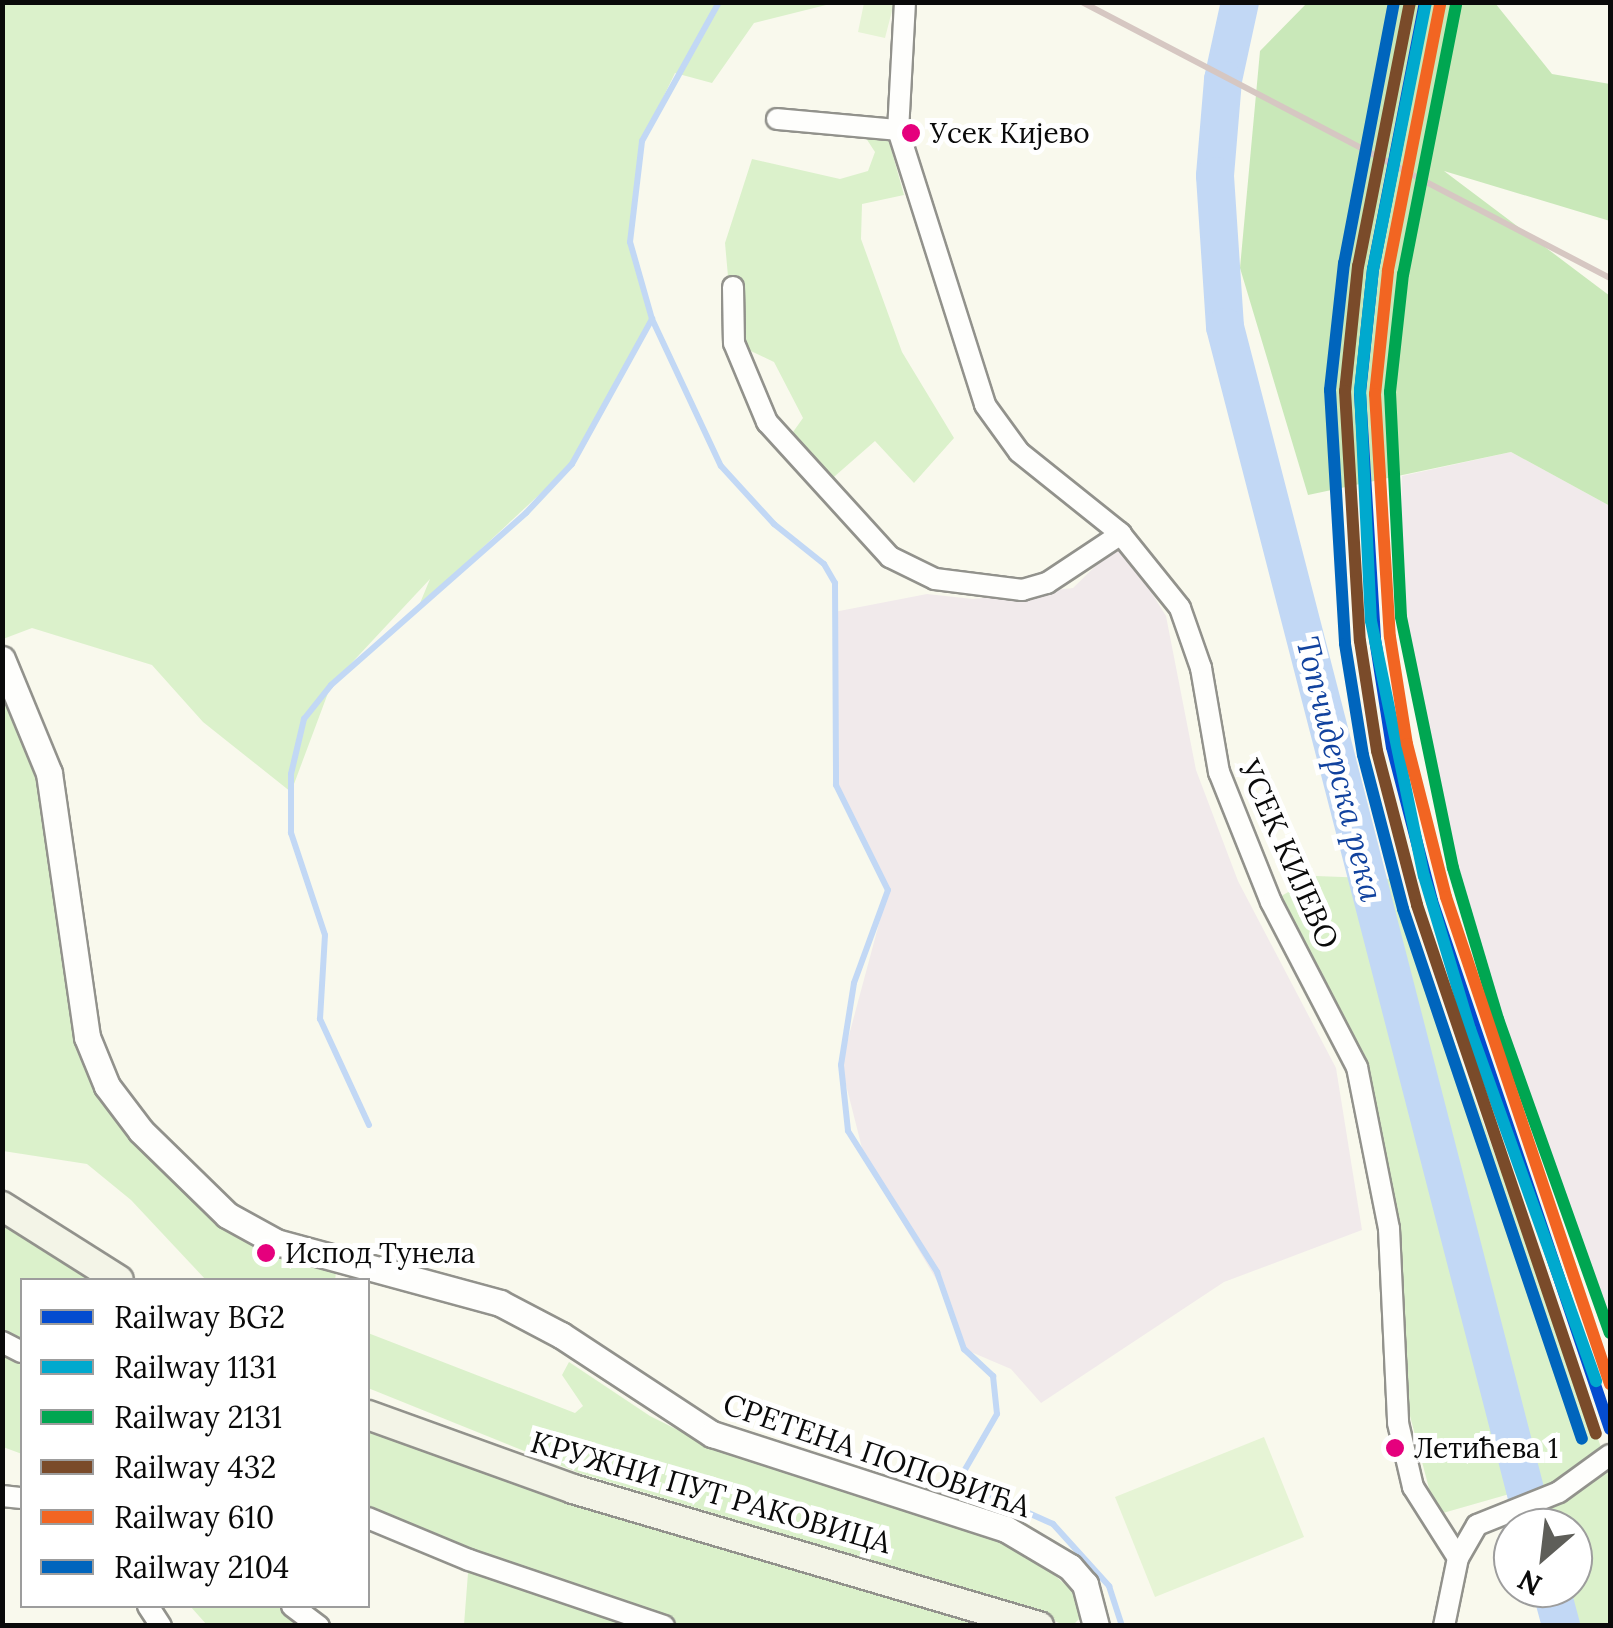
<!DOCTYPE html>
<html>
<head>
<meta charset="utf-8">
<style>
	body { margin:0 }
	#map { position:relative; width:1613px; height:1628px; overflow:hidden; background:#f9f9ed; font-family:Lora,serif }
	div>[style] { position:absolute }
	.industrial>* { inset:0; background:#f1eaeb }
	.green>* { inset:0; background:#dbf1cb }
	.forest>* { inset:0; background:#c9e8b9 }
	.pitch>* { inset:0; background:#e6f4d5 }
	.stream>* { height:6px; margin:-3px; padding:0 3px; transform-origin:3px; border-radius:3px; background:#c2d8f5 }
	.river>* { height:38px; margin:-19px; padding:0 19px; transform-origin:19px; border-radius:19px; background:#c2d8f5 }
	.roads { filter:drop-shadow(2px 0 #92928c) drop-shadow(-2px 0 #92928c) drop-shadow(0 2px #92928c) drop-shadow(0 -2px #92928c) }
	.minor>* { height:20px; margin:-10px; padding:0 10px; transform-origin:10px; border-radius:10px; background:#fefefc }
	.tertiary>* { height:25px; margin:-12.5px; padding:0 12.5px; transform-origin:12.5px; border-radius:12.5px; background:#fefefc }
	.secondary>* { height:28px; margin:-14px; padding:0 14px; transform-origin:14px; border-radius:14px; background:#f3f4e7 }
	.rail>* { height:6px; margin:-3px; padding:0 3px; transform-origin:3px; border-radius:3px; background:#d6c7c2 }
	.rail-1>* { height:12px; margin:-6px; padding:0 6px; transform-origin:6px; border-radius:6px; background:#044cd0 }
	.rail-2>* { height:12px; margin:-6px; padding:0 6px; transform-origin:6px; border-radius:6px; background:#00a9ce }
	.rail-3>* { height:12px; margin:-6px; padding:0 6px; transform-origin:6px; border-radius:6px; background:#00a651 }
	.rail-4>* { height:12px; margin:-6px; padding:0 6px; transform-origin:6px; border-radius:6px; background:#7a4b2a }
	.rail-5>* { height:12px; margin:-6px; padding:0 6px; transform-origin:6px; border-radius:6px; background:#f26522 }
	.rail-6>* { height:12px; margin:-6px; padding:0 6px; transform-origin:6px; border-radius:6px; background:#0065bd }
	.dots>* { width:28px; height:28px; translate:-50% -50%; box-sizing:border-box; border:5px solid #fff; border-radius:50% }
	span { translate:-50% -50%; white-space:nowrap; text-align:center; line-height:1.15; -webkit-text-stroke:10px #fff; paint-order:stroke }
	.bus-label { font-size:28px; color:#0a0a0a }
	.left { translate:0 -50%; text-align:left }
	.street-label { font-size:30px; color:#0a0a0a }
	.water-label { font-size:32px; color:#11429e; font-style:italic }
	.frame { position:absolute; inset:0; border:5px solid #0a0a0a; pointer-events:none }
	.legend { position:absolute; left:20px; top:1278px; width:350px; height:330px; box-sizing:border-box; background:#fff; border:2px solid #9d9d9d; margin:0; padding:12px 18px; list-style:none; font-size:30px; color:#0a0a0a }
	.legend li { display:flex; align-items:center; gap:20px; height:50px }
	.legend b { width:50px; border:2px solid #9d9d9d }
	.north { position:absolute; left:1493px; top:1508px; width:100px; height:100px; box-sizing:border-box; background:#fff; border:2px solid #9d9d9d; border-radius:50%; rotate:208deg; font-size:28px; font-weight:700; line-height:40px; text-align:center; color:#0a0a0a }
	.north::after { content:''; display:block; margin:auto; width:35px; height:45px; background:#5e5e59; clip-path:polygon(50% 0,100% 100%,50% 72%,0 100%) }
</style>
</head>
<body>
<div id="map">
	<div class="industrial">
		<div style="clip-path:polygon(1511px 452px,1610px 506px,1610px 1345px,1469px 937px,1412px 695px,1400px 575px,1402px 476px)"></div>
		<div style="clip-path:polygon(1120px 542px,1166px 616px,1196px 770px,1238px 881px,1336px 1068px,1362px 1230px,1224px 1282px,1041px 1403px,1011px 1369px,964px 1349px,945px 1294px,865px 1160px,841px 1065px,888px 890px,836px 785px,834px 612px,927px 594px,973px 599px,1073px 588px)"></div>
	</div>
	<div class="green">
		<div style="clip-path:polygon(3px 2px,834px 3px,754px 23px,712px 83px,675px 73px,642px 141px,630px 242px,652px 319px,613px 393px,572px 464px,418px 608px,430px 579px,331px 685px,291px 792px,203px 722px,152px 665px,32px 628px,3px 639px)"></div>
		<div style="clip-path:polygon(862px 132px,887px 134px,904px 195px,862px 204px,861px 239px,902px 352px,954px 438px,914px 483px,875px 441px,827px 483px,788px 439px,803px 418px,774px 362px,734px 343px,725px 243px,752px 159px,840px 179px,868px 171px,875px 152px)"></div>
		<div style="clip-path:polygon(2px 661px,32px 727px,107px 1086px,227px 1215px,309px 1250px,336px 1273px,335px 1280px,206px 1280px,131px 1200px,87px 1164px,3px 1151px)"></div>
		<div style="clip-path:polygon(1316px 876px,1395px 879px,1610px 1472px,1610px 1625px,1566px 1625px,1557px 1588px,1573px 1588px,1573px 1528px,1542px 1528px,1530px 1488px,1436px 1515px,1395px 1359px,1389px 1229px,1357px 1067px,1271px 902px)"></div>
		<div style="clip-path:polygon(2px 1206px,119px 1280px,22px 1280px,22px 1454px,3px 1447px)"></div>
		<div style="clip-path:polygon(368px 1333px,575px 1413px,583px 1406px,562px 1375px,569px 1362px,650px 1416px,714px 1448px,1026px 1550px,1078px 1596px,1080px 1618px,1073px 1625px,1059px 1623px,1015px 1603px,579px 1473px,368px 1388px)"></div>
		<div style="clip-path:polygon(368px 1415px,1015px 1625px,464px 1625px,469px 1560px,368px 1515px)"></div>
		<div style="clip-path:polygon(190px 1606px,277px 1606px,305px 1625px,207px 1625px)"></div>
	</div>
	<div class="forest">
		<div style="clip-path:polygon(1307px 3px,1495px 3px,1552px 74px,1610px 84px,1610px 221px,1444px 171px,1610px 296px,1610px 506px,1511px 452px,1308px 495px,1240px 268px,1260px 51px)"></div>
	</div>
	<div class="pitch">
		<div style="clip-path:polygon(864px 3px,894px 3px,885px 38px,858px 32px)"></div>
		<div style="clip-path:polygon(1264px 1437px,1304px 1537px,1155px 1597px,1115px 1497px)"></div>
	</div>
	<div class="stream">
		<div style="left:652px;top:319px;width:80px;rotate:-105.9deg"></div>
		<div style="left:630px;top:242px;width:102px;rotate:-83.2deg"></div>
		<div style="left:642px;top:141px;width:159px;rotate:-61deg"></div>
		<div style="left:369px;top:1125px;width:117px;rotate:-114.8deg"></div>
		<div style="left:320px;top:1019px;width:84px;rotate:-86.6deg"></div>
		<div style="left:325px;top:935px;width:108px;rotate:-108.4deg"></div>
		<div style="left:291px;top:833px;width:59px;rotate:-90deg"></div>
		<div style="left:291px;top:774px;width:57px;rotate:-76.7deg"></div>
		<div style="left:304px;top:719px;width:43px;rotate:-51.5deg"></div>
		<div style="left:331px;top:685px;width:260px;rotate:-41.4deg"></div>
		<div style="left:526px;top:513px;width:67px;rotate:-46.8deg"></div>
		<div style="left:572px;top:464px;width:166px;rotate:-61.1deg"></div>
		<div style="left:652px;top:319px;width:162px;rotate:64.9deg"></div>
		<div style="left:721px;top:466px;width:79px;rotate:47.6deg"></div>
		<div style="left:774px;top:524px;width:64px;rotate:38.7deg"></div>
		<div style="left:824px;top:564px;width:22px;rotate:60deg"></div>
		<div style="left:835px;top:583px;width:202px;rotate:89.7deg"></div>
		<div style="left:836px;top:785px;width:117px;rotate:63.7deg"></div>
		<div style="left:888px;top:890px;width:99px;rotate:110.1deg"></div>
		<div style="left:854px;top:983px;width:83px;rotate:99deg"></div>
		<div style="left:841px;top:1065px;width:66px;rotate:83.9deg"></div>
		<div style="left:848px;top:1131px;width:167px;rotate:57.7deg"></div>
		<div style="left:937px;top:1272px;width:82px;rotate:70.7deg"></div>
		<div style="left:964px;top:1349px;width:40px;rotate:43deg"></div>
		<div style="left:993px;top:1376px;width:38px;rotate:84deg"></div>
		<div style="left:997px;top:1414px;width:68px;rotate:120deg"></div>
		<div style="left:963px;top:1473px;width:27px;rotate:45deg"></div>
		<div style="left:982px;top:1492px;width:78px;rotate:24.3deg"></div>
		<div style="left:1053px;top:1524px;width:84px;rotate:47.9deg"></div>
		<div style="left:1109px;top:1586px;width:42px;rotate:72deg"></div>
	</div>
	<div class="river">
		<div style="left:1240px;top:2px;width:80px;rotate:102.3deg"></div>
		<div style="left:1223px;top:80px;width:96px;rotate:94.8deg"></div>
		<div style="left:1215px;top:176px;width:151px;rotate:86.2deg"></div>
		<div style="left:1225px;top:327px;width:1240px;rotate:75.53deg"></div>
		<div style="left:1551px;top:1588px;width:39px;rotate:75deg"></div>
	</div>
	<div class="roads">
		<div class="minor">
			<div style="left:905px;top:2px;width:128px;rotate:93.1deg"></div>
			<div style="left:898px;top:130px;width:288px;rotate:72.4deg"></div>
			<div style="left:985px;top:405px;width:58px;rotate:54.1deg"></div>
			<div style="left:1019px;top:452px;width:128px;rotate:38.7deg"></div>
			<div style="left:1119px;top:532px;width:97px;rotate:51.2deg"></div>
			<div style="left:1180px;top:608px;width:64px;rotate:70.7deg"></div>
			<div style="left:1201px;top:668px;width:106px;rotate:80.2deg"></div>
			<div style="left:1219px;top:772px;width:140px;rotate:68.2deg"></div>
			<div style="left:1271px;top:902px;width:186px;rotate:62.5deg"></div>
			<div style="left:1357px;top:1067px;width:165px;rotate:78.8deg"></div>
			<div style="left:1389px;top:1229px;width:194px;rotate:87.3deg"></div>
			<div style="left:1398px;top:1423px;width:66px;rotate:76.8deg"></div>
			<div style="left:1413px;top:1487px;width:84px;rotate:57.6deg"></div>
			<div style="left:777px;top:119px;width:121px;rotate:5.2deg"></div>
			<div style="left:733px;top:287px;width:56px;rotate:89deg"></div>
			<div style="left:734px;top:343px;width:86px;rotate:67.3deg"></div>
			<div style="left:767px;top:422px;width:183px;rotate:47.7deg"></div>
			<div style="left:890px;top:557px;width:50px;rotate:26.1deg"></div>
			<div style="left:935px;top:579px;width:88px;rotate:7.2deg"></div>
			<div style="left:1022px;top:590px;width:26px;rotate:-16deg"></div>
			<div style="left:1047px;top:583px;width:89px;rotate:-33.5deg"></div>
			<div style="left:2px;top:1342px;width:22px;rotate:27deg"></div>
			<div style="left:2px;top:1496px;width:20px;rotate:6deg"></div>
			<div style="left:368px;top:1518px;width:109px;rotate:22.6deg"></div>
			<div style="left:469px;top:1560px;width:206px;rotate:18.7deg"></div>
			<div style="left:148px;top:1606px;width:24px;rotate:57deg"></div>
			<div style="left:292px;top:1606px;width:34px;rotate:37deg"></div>
			<div style="left:1444px;top:1626px;width:69px;rotate:-78.4deg"></div>
			<div style="left:1458px;top:1558px;width:38px;rotate:-60deg"></div>
			<div style="left:1477px;top:1525px;width:88px;rotate:-21.9deg"></div>
			<div style="left:1559px;top:1492px;width:63px;rotate:-36deg"></div>
		</div>
		<div class="tertiary">
			<div style="left:2px;top:659px;width:123px;rotate:67.6deg"></div>
			<div style="left:49px;top:773px;width:267px;rotate:81.8deg"></div>
			<div style="left:87px;top:1037px;width:53px;rotate:67.8deg"></div>
			<div style="left:107px;top:1086px;width:56px;rotate:52.9deg"></div>
			<div style="left:141px;top:1131px;width:120px;rotate:44.3deg"></div>
			<div style="left:227px;top:1215px;width:56px;rotate:28.9deg"></div>
			<div style="left:276px;top:1242px;width:232px;rotate:15.2deg"></div>
			<div style="left:500px;top:1303px;width:69px;rotate:27.7deg"></div>
			<div style="left:561px;top:1335px;width:181px;rotate:33.3deg"></div>
			<div style="left:712px;top:1434px;width:309px;rotate:17.9deg"></div>
			<div style="left:1006px;top:1529px;width:74px;rotate:30.7deg"></div>
			<div style="left:1070px;top:1567px;width:23px;rotate:49deg"></div>
			<div style="left:1085px;top:1584px;width:43px;rotate:75.3deg"></div>
		</div>
		<div class="secondary">
			<div style="left:2px;top:1206px;width:138px;rotate:32.3deg"></div>
			<div style="left:368px;top:1415px;width:218px;rotate:19.8deg"></div>
			<div style="left:573px;top:1489px;width:486px;rotate:16.4deg"></div>
		</div>
	</div>
	<div class="rail">
		<div style="left:1082px;top:2px;width:596px;rotate:27.6deg"></div>
	</div>
	<div class="rail-1">
		<div style="left:1425px;top:2px;width:272px;rotate:101deg"></div>
		<div style="left:1373px;top:269px;width:125px;rotate:96deg"></div>
		<div style="left:1360px;top:393px;width:246px;rotate:86.5deg"></div>
		<div style="left:1375px;top:639px;width:109px;rotate:81.1deg"></div>
		<div style="left:1392px;top:747px;width:159px;rotate:75.4deg"></div>
		<div style="left:1432px;top:901px;width:557px;rotate:71.37deg"></div>
	</div>
	<div class="rail-2">
		<div style="left:1426px;top:2px;width:272px;rotate:101.2deg"></div>
		<div style="left:1373px;top:269px;width:122px;rotate:96.1deg"></div>
		<div style="left:1360px;top:390px;width:231px;rotate:87.3deg"></div>
		<div style="left:1371px;top:621px;width:260px;rotate:78.3deg"></div>
		<div style="left:1424px;top:876px;width:160px;rotate:73.3deg"></div>
		<div style="left:1470px;top:1029px;width:374px;rotate:70.3deg"></div>
	</div>
	<div class="rail-3">
		<div style="left:1456px;top:5px;width:274px;rotate:101.1deg"></div>
		<div style="left:1403px;top:274px;width:119px;rotate:96.3deg"></div>
		<div style="left:1390px;top:392px;width:225px;rotate:87.2deg"></div>
		<div style="left:1401px;top:617px;width:256px;rotate:78.3deg"></div>
		<div style="left:1453px;top:868px;width:158px;rotate:73.4deg"></div>
		<div style="left:1498px;top:1019px;width:333px;rotate:70.4deg"></div>
	</div>
	<div class="rail-4">
		<div style="left:1410px;top:2px;width:269px;rotate:101.1deg"></div>
		<div style="left:1358px;top:266px;width:126px;rotate:95.9deg"></div>
		<div style="left:1345px;top:391px;width:250px;rotate:86.6deg"></div>
		<div style="left:1360px;top:641px;width:111px;rotate:81.2deg"></div>
		<div style="left:1377px;top:751px;width:159px;rotate:75.4deg"></div>
		<div style="left:1417px;top:905px;width:558px;rotate:71.31deg"></div>
	</div>
	<div class="rail-5">
		<div style="left:1440px;top:5px;width:271px;rotate:101.1deg"></div>
		<div style="left:1388px;top:271px;width:124px;rotate:96deg"></div>
		<div style="left:1375px;top:394px;width:243px;rotate:86.5deg"></div>
		<div style="left:1390px;top:637px;width:108px;rotate:81deg"></div>
		<div style="left:1407px;top:744px;width:158px;rotate:75.7deg"></div>
		<div style="left:1446px;top:897px;width:514px;rotate:71.39deg"></div>
	</div>
	<div class="rail-6">
		<div style="left:1394px;top:2px;width:266px;rotate:100.8deg"></div>
		<div style="left:1344px;top:263px;width:128px;rotate:96.3deg"></div>
		<div style="left:1330px;top:390px;width:254px;rotate:86.6deg"></div>
		<div style="left:1345px;top:644px;width:112px;rotate:80.8deg"></div>
		<div style="left:1363px;top:755px;width:159px;rotate:75.4deg"></div>
		<div style="left:1403px;top:909px;width:559px;rotate:71.34deg"></div>
	</div>
	<div class="dots">
		<div style="left:911px;top:133px;background:#e5007d"></div>
		<div style="left:266px;top:1253px;background:#e5007d"></div>
		<div style="left:1395px;top:1448px;background:#e5007d"></div>
	</div>
	<div class="bus-label">
		<span class="left" style="left:930px;top:133px">Усек Кијево</span>
		<span class="left" style="left:285px;top:1253px">Испод Тунела</span>
		<span class="left" style="left:1414px;top:1448px">Летићева 1</span>
	</div>
	<div class="street-label">
		<span style="left:1289px;top:854px;rotate:66deg">УСЕК КИЈЕВО</span>
		<span style="left:877px;top:1455px;rotate:19deg">СРЕТЕНА ПОПОВИЋА</span>
		<span style="left:711px;top:1492px;rotate:16deg">КРУЖНИ ПУТ РАКОВИЦА</span>
	</div>
	<div class="water-label">
		<span style="left:1339px;top:769px;rotate:76deg">Топчидерска река</span>
	</div>
	<div class="frame"></div>
	<ul class="legend">
	<li><b style="height:12px;background:#044cd0"></b>Railway BG2</li>
	<li><b style="height:12px;background:#00a9ce"></b>Railway 1131</li>
	<li><b style="height:12px;background:#00a651"></b>Railway 2131</li>
	<li><b style="height:12px;background:#7a4b2a"></b>Railway 432</li>
	<li><b style="height:12px;background:#f26522"></b>Railway 610</li>
	<li><b style="height:12px;background:#0065bd"></b>Railway 2104</li>
	</ul>
	<div class="north">N</div>
</div>
</body>
</html>
